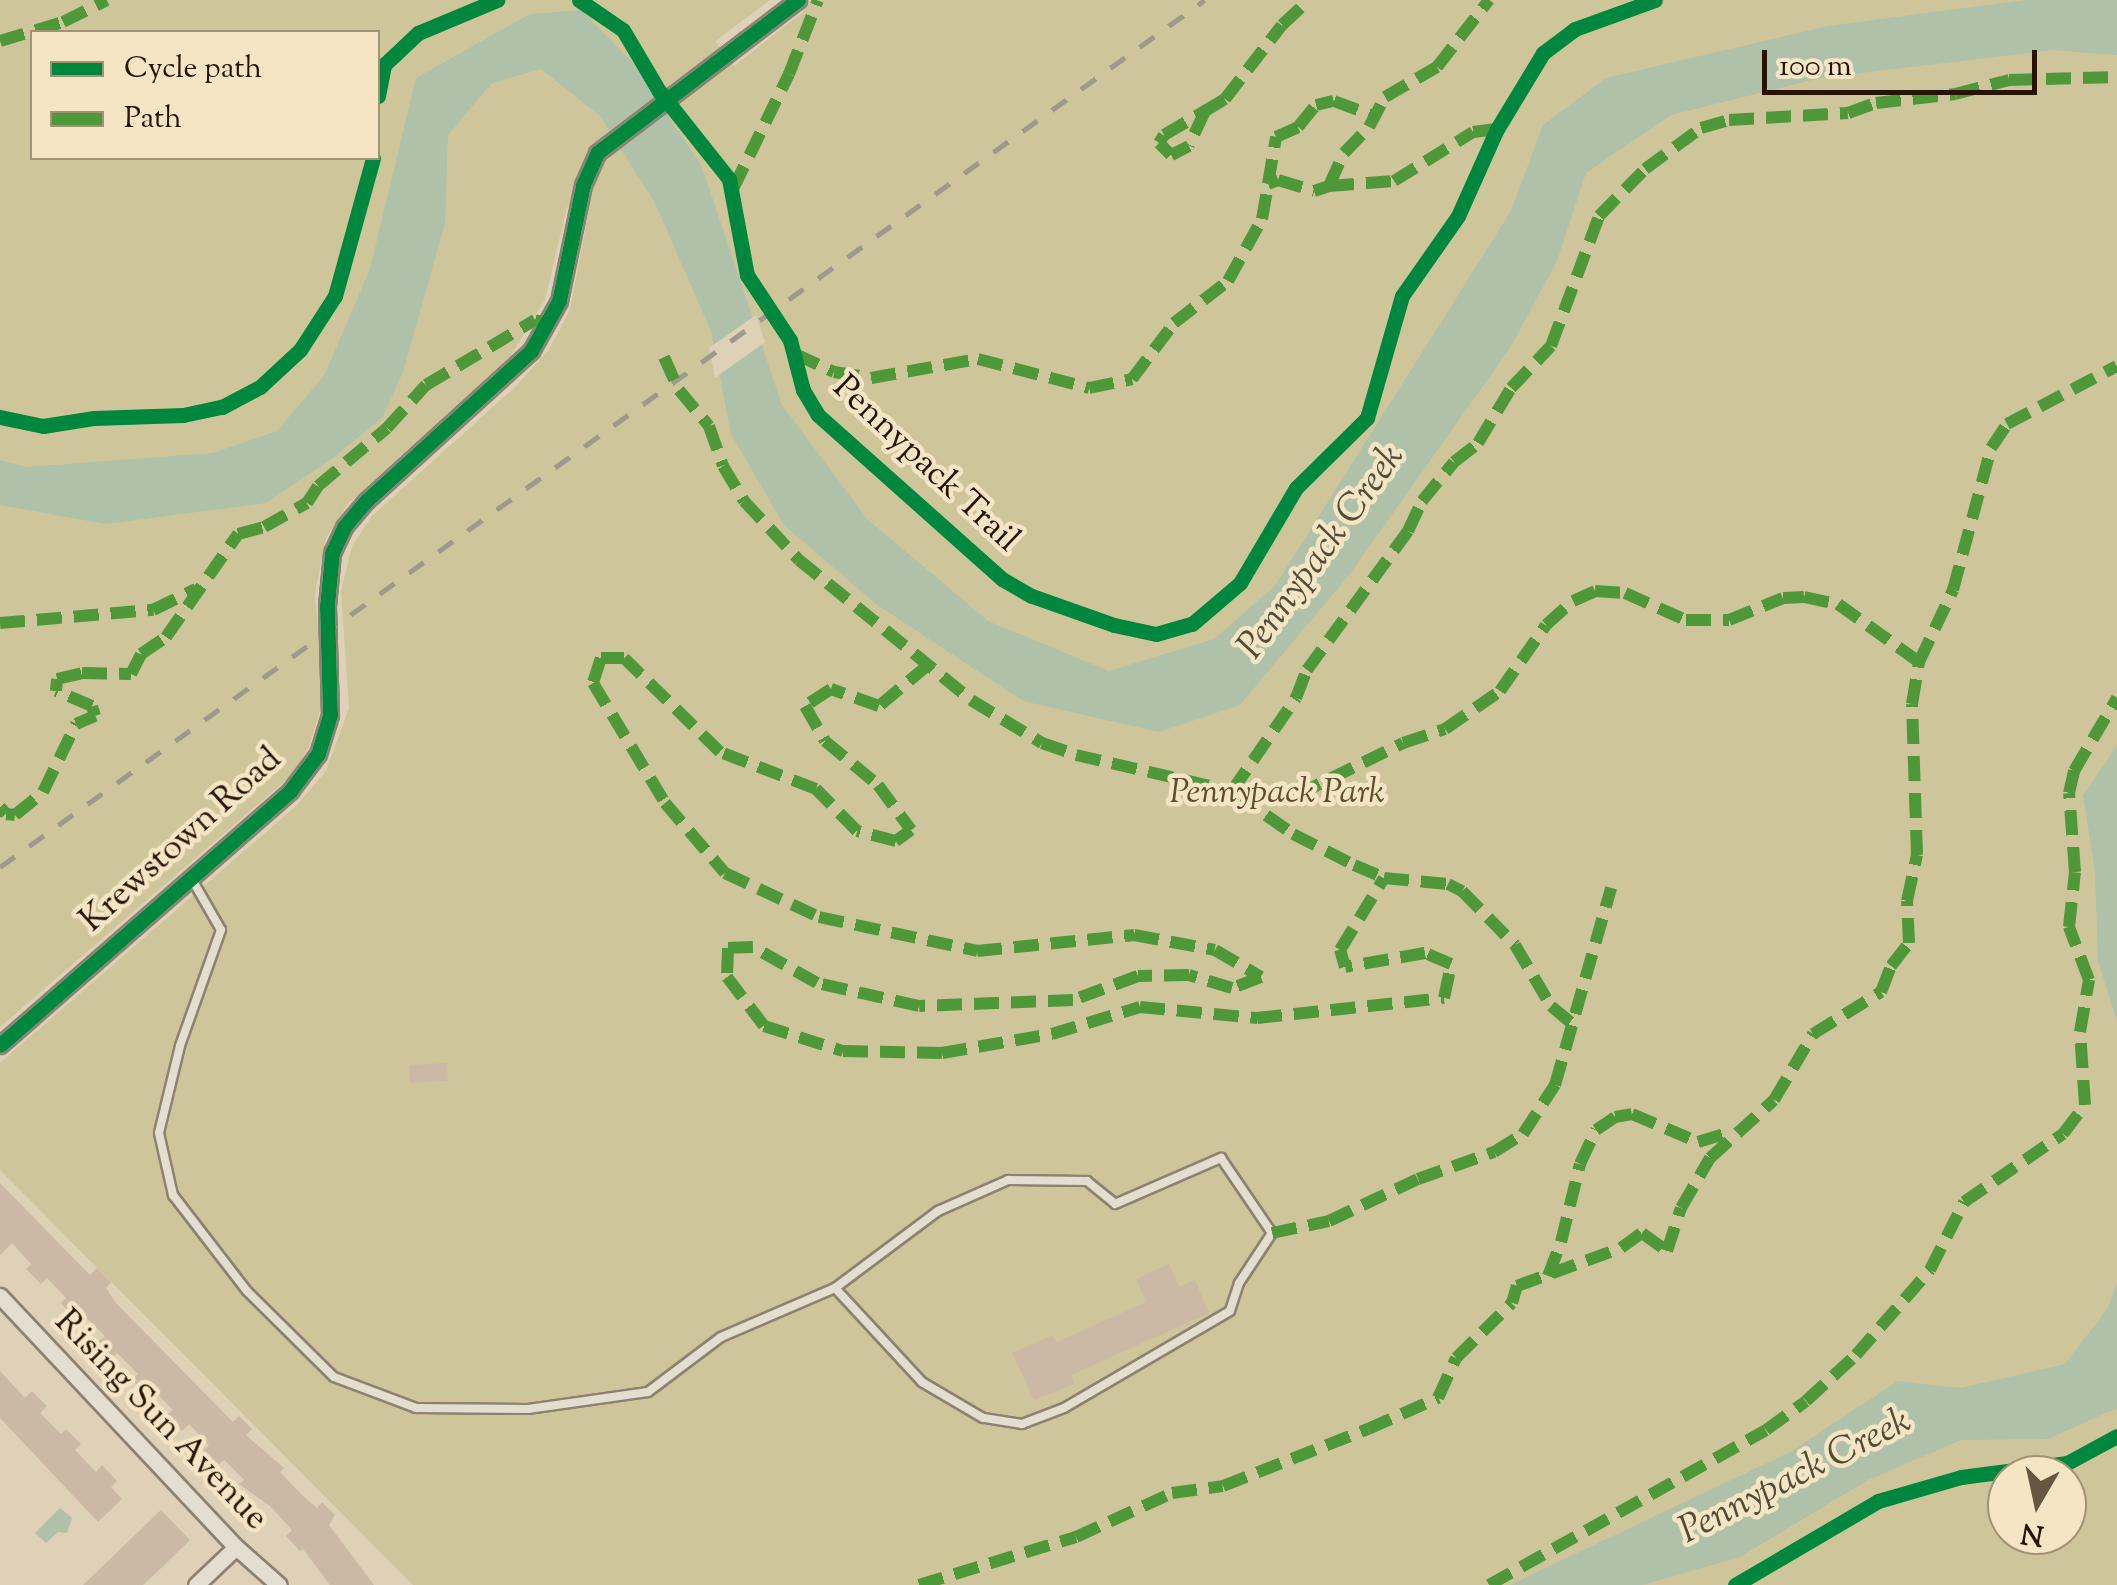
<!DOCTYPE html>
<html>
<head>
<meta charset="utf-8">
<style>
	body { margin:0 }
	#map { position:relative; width:2117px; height:1585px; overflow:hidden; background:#ded1b7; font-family:"Sorts Mill Goudy",serif }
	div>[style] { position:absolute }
	.green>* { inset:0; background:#cec59a }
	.water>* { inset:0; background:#afc1a8 }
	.pier>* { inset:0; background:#ded1b7 }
	.building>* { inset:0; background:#ccb9a5 }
	.roads { filter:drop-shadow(2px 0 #8d8272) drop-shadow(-2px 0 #8d8272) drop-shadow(0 2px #8d8272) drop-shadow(0 -2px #8d8272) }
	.lane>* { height:8px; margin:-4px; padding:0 4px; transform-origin:4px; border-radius:4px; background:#e4ded0 }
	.street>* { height:15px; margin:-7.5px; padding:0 7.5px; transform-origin:7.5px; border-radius:7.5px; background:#e4ded0 }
	.rail>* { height:5px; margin-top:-2.5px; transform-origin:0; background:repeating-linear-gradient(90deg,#9f988c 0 18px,transparent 0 36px) }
	.quiet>* { height:12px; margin-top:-6px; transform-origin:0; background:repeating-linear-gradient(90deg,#4e9839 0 25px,transparent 0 37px) }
	.cycleway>* { height:15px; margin:-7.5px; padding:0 7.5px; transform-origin:7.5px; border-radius:7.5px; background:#00873e }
	span { translate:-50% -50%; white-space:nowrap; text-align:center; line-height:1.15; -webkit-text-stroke:9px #f5e5c5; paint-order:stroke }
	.street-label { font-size:35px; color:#271300 }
	.park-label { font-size:35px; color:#5d4e2e; font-style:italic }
	.water-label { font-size:38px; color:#504d39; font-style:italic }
	.legend { position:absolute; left:30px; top:30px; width:350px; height:130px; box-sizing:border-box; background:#f5e5c5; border:2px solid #a39176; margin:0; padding:12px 18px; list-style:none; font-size:30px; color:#271300 }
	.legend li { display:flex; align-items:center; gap:20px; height:50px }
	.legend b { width:50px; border:2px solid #a39176 }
	.north { position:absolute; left:1987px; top:1455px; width:100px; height:100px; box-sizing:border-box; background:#f5e5c5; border:2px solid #a39176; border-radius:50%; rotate:189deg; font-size:28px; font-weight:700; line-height:40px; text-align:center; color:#271300 }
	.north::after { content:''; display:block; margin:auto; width:35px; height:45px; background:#675640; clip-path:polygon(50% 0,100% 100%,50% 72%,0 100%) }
	.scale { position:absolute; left:1762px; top:50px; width:275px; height:45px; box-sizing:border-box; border:5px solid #271300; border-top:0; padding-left:12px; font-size:30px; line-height:35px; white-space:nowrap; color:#271300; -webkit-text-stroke:8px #f5e5c5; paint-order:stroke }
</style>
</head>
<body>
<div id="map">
	<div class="green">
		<div style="clip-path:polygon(evenodd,0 0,770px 0,715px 41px,734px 66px,803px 12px,802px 7px,812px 0,2117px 0,2117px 1585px,413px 1585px,0 1170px,0 1063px,296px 806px,326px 771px,349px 708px,341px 591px,352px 546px,372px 516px,514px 388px,548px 351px,570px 310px,588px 215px,567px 207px,545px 300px,510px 357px,348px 504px,326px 538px,315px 593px,323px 700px,309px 747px,294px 773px,0 1027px,0 0,32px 32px,378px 32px,378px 158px,32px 158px,32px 32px,0 0,2007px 1475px,2067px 1475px,2067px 1535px,2007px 1535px,2007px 1475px)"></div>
	</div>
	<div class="water">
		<div style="clip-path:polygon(2025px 0,2117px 0,2117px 55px,2053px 50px,1820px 78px,1671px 115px,1586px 173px,1557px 261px,1510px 348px,1349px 575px,1240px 705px,1159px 732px,1023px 701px,876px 604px,784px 525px,731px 434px,711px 331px,655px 203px,600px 116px,541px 69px,492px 83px,448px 135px,445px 223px,403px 372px,382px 418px,330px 460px,266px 503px,106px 524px,0 505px,0 460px,27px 467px,213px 453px,277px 431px,324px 376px,370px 269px,416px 78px,530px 14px,581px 10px,633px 63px,702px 167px,782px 405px,867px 519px,988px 621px,1109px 671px,1214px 639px,1275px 586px,1511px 211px,1543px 125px,1606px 78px,1828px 26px)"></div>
		<div style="clip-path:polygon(2117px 746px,2117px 1021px,2098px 961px,2095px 872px,2083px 795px)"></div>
		<div style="clip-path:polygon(2117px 1282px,2117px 1408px,2048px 1439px,1961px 1440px,1868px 1480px,1740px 1557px,1642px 1585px,1510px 1585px,1792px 1451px,1898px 1381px,1961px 1388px,2065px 1364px,2108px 1308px)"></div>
		<div style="clip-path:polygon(60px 1508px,72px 1518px,67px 1533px,58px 1532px,46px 1543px,35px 1533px)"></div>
	</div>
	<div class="pier">
		<div style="clip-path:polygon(756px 315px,765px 342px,715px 378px,709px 348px)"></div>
	</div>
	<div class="building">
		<div style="clip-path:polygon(447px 1063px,448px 1081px,410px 1083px,410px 1065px)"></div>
		<div style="clip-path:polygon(0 1183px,90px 1275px,97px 1268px,111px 1282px,106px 1288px,116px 1303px,233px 1422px,239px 1416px,252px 1429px,246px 1435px,284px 1468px,280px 1472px,303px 1496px,317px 1508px,322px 1502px,335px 1515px,329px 1525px,374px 1585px,330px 1585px,303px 1549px,300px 1551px,286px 1536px,292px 1530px,271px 1507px,239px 1484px,244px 1480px,224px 1460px,218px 1465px,203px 1451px,209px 1445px,189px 1424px,182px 1431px,167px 1415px,173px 1410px,153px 1390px,147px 1395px,132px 1380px,138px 1374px,117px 1353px,111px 1359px,96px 1344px,105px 1336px,82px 1313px,75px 1319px,61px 1303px,66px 1298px,47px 1278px,41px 1284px,26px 1269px,31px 1264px,12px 1243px,0 1255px)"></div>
		<div style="clip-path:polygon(1169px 1264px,1179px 1287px,1195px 1280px,1209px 1313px,1071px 1375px,1074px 1384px,1034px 1400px,1012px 1353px,1053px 1335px,1057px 1342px,1146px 1302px,1136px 1279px)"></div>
		<div style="clip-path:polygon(0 1371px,25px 1398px,32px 1391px,47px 1406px,40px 1413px,61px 1434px,66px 1429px,81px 1444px,75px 1450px,96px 1472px,102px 1465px,117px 1481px,111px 1487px,122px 1499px,98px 1522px,0 1418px)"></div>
		<div style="clip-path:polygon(161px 1510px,190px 1540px,156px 1573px,143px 1585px,83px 1585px)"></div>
	</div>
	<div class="roads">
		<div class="lane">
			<div style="left:190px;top:876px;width:62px;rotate:60.1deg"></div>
			<div style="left:221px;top:930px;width:123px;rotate:109.5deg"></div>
			<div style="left:180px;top:1046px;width:89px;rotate:103.6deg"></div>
			<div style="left:159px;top:1133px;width:64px;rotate:77.3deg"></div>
			<div style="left:173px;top:1195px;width:121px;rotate:52.4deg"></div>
			<div style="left:247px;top:1291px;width:122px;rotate:44.7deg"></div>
			<div style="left:334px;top:1377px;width:88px;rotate:20.7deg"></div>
			<div style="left:416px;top:1408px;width:112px;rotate:0.5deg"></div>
			<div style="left:528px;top:1409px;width:121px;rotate:-8.1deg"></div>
			<div style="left:648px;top:1392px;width:91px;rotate:-37deg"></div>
			<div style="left:721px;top:1337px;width:124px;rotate:-23.3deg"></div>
			<div style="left:835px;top:1288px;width:129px;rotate:-36.8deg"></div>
			<div style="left:938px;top:1211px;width:77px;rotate:-23.9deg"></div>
			<div style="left:1008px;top:1180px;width:79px;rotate:0.7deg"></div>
			<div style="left:1087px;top:1181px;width:36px;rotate:39deg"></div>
			<div style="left:1115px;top:1204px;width:116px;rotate:-23.5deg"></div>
			<div style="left:1221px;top:1158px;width:91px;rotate:55.8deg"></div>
			<div style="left:1272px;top:1233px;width:60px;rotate:123.4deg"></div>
			<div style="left:1239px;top:1283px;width:29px;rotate:108deg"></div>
			<div style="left:1230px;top:1311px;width:192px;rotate:149.7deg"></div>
			<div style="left:1064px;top:1408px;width:45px;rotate:159.1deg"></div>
			<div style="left:1022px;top:1424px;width:39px;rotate:-171deg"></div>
			<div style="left:983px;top:1418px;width:71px;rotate:-149.5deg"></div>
			<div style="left:922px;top:1382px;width:128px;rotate:-132.8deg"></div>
		</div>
		<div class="street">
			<div style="left:0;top:1045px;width:386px;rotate:-41.2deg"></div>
			<div style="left:290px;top:791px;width:46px;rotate:-52.9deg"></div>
			<div style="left:318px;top:754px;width:41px;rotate:-72.9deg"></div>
			<div style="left:330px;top:715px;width:109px;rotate:-91.6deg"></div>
			<div style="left:327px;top:606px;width:53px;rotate:-84.6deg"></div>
			<div style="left:332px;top:553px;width:29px;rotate:-65deg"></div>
			<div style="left:344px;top:527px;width:34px;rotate:-50deg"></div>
			<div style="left:366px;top:501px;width:223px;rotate:-42.3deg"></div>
			<div style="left:531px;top:351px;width:57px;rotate:-60.8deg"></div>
			<div style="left:559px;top:301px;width:118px;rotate:-78.3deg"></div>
			<div style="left:583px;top:185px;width:35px;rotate:-66deg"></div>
			<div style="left:597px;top:153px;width:253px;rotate:-37.3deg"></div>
			<div style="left:0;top:1296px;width:345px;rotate:46.8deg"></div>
			<div style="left:236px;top:1547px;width:57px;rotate:41.5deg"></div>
			<div style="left:196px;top:1585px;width:55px;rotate:-43.5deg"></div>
		</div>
	</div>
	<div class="rail">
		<div style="left:0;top:867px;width:1484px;rotate:-35.74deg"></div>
	</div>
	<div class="quiet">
		<div style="left:0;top:41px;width:66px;rotate:-16.8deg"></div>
		<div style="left:63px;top:22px;width:49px;rotate:-26.6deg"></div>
		<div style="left:1205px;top:111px;width:38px;rotate:115deg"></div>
		<div style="left:1189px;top:146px;width:20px;rotate:153deg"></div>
		<div style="left:1171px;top:155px;width:17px;rotate:-135deg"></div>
		<div style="left:1159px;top:143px;width:9px;rotate:-58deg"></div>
		<div style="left:1164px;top:135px;width:48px;rotate:-30.3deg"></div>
		<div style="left:1205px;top:111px;width:23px;rotate:-31deg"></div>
		<div style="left:1225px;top:99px;width:93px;rotate:-52.4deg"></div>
		<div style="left:1282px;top:25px;width:37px;rotate:-43deg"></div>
		<div style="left:1268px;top:184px;width:48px;rotate:-80.3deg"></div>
		<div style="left:1276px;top:137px;width:24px;rotate:-24deg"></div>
		<div style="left:1298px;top:127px;width:28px;rotate:-51deg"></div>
		<div style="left:1316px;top:105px;width:18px;rotate:-13deg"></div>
		<div style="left:1334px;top:101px;width:43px;rotate:20.6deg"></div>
		<div style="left:1329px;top:186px;width:65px;rotate:-4.4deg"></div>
		<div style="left:1394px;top:181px;width:93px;rotate:-31.8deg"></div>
		<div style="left:1473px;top:132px;width:24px;rotate:-7deg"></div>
		<div style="left:733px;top:189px;width:128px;rotate:-64deg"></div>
		<div style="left:789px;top:74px;width:79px;rotate:-68.6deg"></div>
		<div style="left:795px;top:354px;width:43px;rotate:24.8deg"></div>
		<div style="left:834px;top:372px;width:37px;rotate:9deg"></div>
		<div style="left:871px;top:378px;width:109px;rotate:-10.1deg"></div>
		<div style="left:978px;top:359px;width:115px;rotate:14.6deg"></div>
		<div style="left:1089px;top:388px;width:44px;rotate:-11.8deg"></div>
		<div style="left:1132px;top:379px;width:70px;rotate:-53.1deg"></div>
		<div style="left:1174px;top:323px;width:68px;rotate:-37.9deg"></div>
		<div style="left:1228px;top:281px;width:71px;rotate:-61.3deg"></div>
		<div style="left:1262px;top:219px;width:36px;rotate:-80deg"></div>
		<div style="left:1268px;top:184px;width:11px;rotate:-22deg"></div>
		<div style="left:1278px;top:180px;width:38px;rotate:17deg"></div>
		<div style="left:1314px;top:191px;width:16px;rotate:-18deg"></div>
		<div style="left:1329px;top:186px;width:36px;rotate:-66deg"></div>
		<div style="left:1344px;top:153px;width:36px;rotate:-46deg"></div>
		<div style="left:1369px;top:127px;width:34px;rotate:-62deg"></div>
		<div style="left:1385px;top:97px;width:60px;rotate:-30deg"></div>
		<div style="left:1437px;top:67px;width:85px;rotate:-52.2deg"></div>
		<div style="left:664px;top:357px;width:36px;rotate:66deg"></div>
		<div style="left:679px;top:390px;width:47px;rotate:50.2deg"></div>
		<div style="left:709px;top:426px;width:42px;rotate:70.7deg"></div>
		<div style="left:723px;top:466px;width:41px;rotate:59deg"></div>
		<div style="left:744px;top:501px;width:81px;rotate:47deg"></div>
		<div style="left:799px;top:560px;width:222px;rotate:39.1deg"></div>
		<div style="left:971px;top:700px;width:83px;rotate:31.2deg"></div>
		<div style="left:1042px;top:743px;width:36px;rotate:19deg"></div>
		<div style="left:1076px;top:755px;width:160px;rotate:13deg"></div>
		<div style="left:1232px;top:791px;width:65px;rotate:3.5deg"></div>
		<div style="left:1297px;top:795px;width:118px;rotate:-26.1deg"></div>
		<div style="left:1403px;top:743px;width:44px;rotate:-18.4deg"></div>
		<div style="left:1445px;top:729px;width:67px;rotate:-34.6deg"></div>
		<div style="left:1500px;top:691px;width:80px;rotate:-55.1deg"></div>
		<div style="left:1546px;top:625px;width:36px;rotate:-42deg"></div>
		<div style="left:1573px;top:601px;width:24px;rotate:-24deg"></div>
		<div style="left:1595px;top:591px;width:30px;rotate:4deg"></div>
		<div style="left:1625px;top:593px;width:67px;rotate:23.9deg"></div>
		<div style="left:1686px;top:620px;width:43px"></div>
		<div style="left:1729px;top:620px;width:58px;rotate:-22.2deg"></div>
		<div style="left:1783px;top:598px;width:21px;rotate:-3deg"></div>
		<div style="left:1804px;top:597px;width:35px;rotate:12deg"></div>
		<div style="left:1838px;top:604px;width:100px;rotate:35.6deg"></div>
		<div style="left:0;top:623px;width:154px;rotate:-4.9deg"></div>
		<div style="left:153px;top:610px;width:48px;rotate:-26deg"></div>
		<div style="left:928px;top:665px;width:64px;rotate:140.1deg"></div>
		<div style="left:879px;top:706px;width:51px;rotate:-160.5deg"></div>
		<div style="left:831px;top:689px;width:31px;rotate:147deg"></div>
		<div style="left:805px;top:706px;width:40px;rotate:60.3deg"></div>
		<div style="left:825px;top:741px;width:69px;rotate:39.7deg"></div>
		<div style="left:878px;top:785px;width:56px;rotate:53.7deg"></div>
		<div style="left:911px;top:830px;width:19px;rotate:144deg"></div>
		<div style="left:896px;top:841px;width:40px;rotate:-165.6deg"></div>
		<div style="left:857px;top:831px;width:59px;rotate:-134.3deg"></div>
		<div style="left:816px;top:789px;width:103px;rotate:-158.9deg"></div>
		<div style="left:720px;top:752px;width:134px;rotate:-135.6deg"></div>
		<div style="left:624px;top:658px;width:23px;rotate:180deg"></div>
		<div style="left:601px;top:658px;width:26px;rotate:108deg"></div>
		<div style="left:593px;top:683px;width:140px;rotate:59deg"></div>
		<div style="left:665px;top:803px;width:92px;rotate:49.4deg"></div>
		<div style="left:725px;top:873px;width:104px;rotate:25.1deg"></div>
		<div style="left:819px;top:917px;width:162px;rotate:12.1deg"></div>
		<div style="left:977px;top:951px;width:158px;rotate:-5.8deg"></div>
		<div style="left:1134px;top:935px;width:82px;rotate:10.5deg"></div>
		<div style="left:1215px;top:950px;width:53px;rotate:30.4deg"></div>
		<div style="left:1261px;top:977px;width:31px;rotate:159deg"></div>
		<div style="left:1232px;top:988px;width:45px;rotate:-163.2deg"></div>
		<div style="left:1189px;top:975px;width:51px;rotate:178.9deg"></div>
		<div style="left:1138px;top:976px;width:69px;rotate:159.7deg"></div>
		<div style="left:1073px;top:1000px;width:154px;rotate:177.8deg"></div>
		<div style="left:919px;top:1006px;width:105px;rotate:-167.3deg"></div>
		<div style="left:817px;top:983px;width:73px;rotate:-150.6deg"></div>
		<div style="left:753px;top:947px;width:25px;rotate:178deg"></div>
		<div style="left:728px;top:948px;width:29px;rotate:92deg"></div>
		<div style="left:727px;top:977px;width:61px;rotate:52.9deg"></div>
		<div style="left:764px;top:1026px;width:83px;rotate:17.6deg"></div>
		<div style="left:843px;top:1051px;width:99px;rotate:1.2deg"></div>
		<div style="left:942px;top:1053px;width:112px;rotate:-9.8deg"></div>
		<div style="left:1052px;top:1034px;width:92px;rotate:-17.1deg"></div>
		<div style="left:1140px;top:1007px;width:118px;rotate:5.4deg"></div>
		<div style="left:1257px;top:1018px;width:188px;rotate:-6.1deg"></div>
		<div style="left:1444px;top:998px;width:35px;rotate:-78deg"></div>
		<div style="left:1451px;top:964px;width:28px;rotate:-157deg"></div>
		<div style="left:1425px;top:953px;width:81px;rotate:170.1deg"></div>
		<div style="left:1345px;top:967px;width:18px;rotate:-106deg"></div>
		<div style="left:1340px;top:950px;width:84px;rotate:-58.6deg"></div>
		<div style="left:1232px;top:791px;width:113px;rotate:-55.5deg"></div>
		<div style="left:1296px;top:698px;width:30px;rotate:-69deg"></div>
		<div style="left:1307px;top:670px;width:172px;rotate:-54deg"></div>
		<div style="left:1408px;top:531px;width:33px;rotate:-65deg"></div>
		<div style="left:1422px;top:501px;width:50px;rotate:-50.6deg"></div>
		<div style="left:1454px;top:462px;width:31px;rotate:-38deg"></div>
		<div style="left:1478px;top:443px;width:64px;rotate:-59deg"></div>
		<div style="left:1511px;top:388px;width:58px;rotate:-46.4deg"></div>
		<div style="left:1551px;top:346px;width:139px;rotate:-69.7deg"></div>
		<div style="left:1599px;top:216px;width:66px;rotate:-45.6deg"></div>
		<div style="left:1645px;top:169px;width:69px;rotate:-36.2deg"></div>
		<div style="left:1701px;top:128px;width:29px;rotate:-16deg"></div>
		<div style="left:1729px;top:120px;width:119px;rotate:-3.4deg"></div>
		<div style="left:1848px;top:113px;width:30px;rotate:-20deg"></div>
		<div style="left:1876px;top:103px;width:80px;rotate:-6.5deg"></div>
		<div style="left:1955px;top:94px;width:56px;rotate:-14.5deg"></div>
		<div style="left:2009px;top:80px;width:108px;rotate:-1.6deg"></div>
		<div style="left:1236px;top:794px;width:70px;rotate:35.1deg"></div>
		<div style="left:1293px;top:834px;width:68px;rotate:26.9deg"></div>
		<div style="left:1354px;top:865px;width:33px;rotate:23deg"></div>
		<div style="left:1384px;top:878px;width:64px;rotate:5.4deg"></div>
		<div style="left:1448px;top:884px;width:16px;rotate:27deg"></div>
		<div style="left:1462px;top:891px;width:76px;rotate:45.5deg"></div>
		<div style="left:1515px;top:945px;width:71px;rotate:59.5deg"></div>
		<div style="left:1551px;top:1006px;width:26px;rotate:40deg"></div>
		<div style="left:0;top:807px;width:9px;rotate:49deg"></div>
		<div style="left:6px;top:814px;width:9px;rotate:6deg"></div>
		<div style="left:15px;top:815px;width:36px;rotate:-39deg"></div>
		<div style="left:43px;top:792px;width:76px;rotate:-64.1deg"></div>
		<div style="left:76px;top:724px;width:21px;rotate:-23deg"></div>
		<div style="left:95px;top:716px;width:10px;rotate:-107deg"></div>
		<div style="left:92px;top:706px;width:39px;rotate:-157deg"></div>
		<div style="left:56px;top:691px;width:12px;rotate:-85deg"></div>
		<div style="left:57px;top:679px;width:26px;rotate:-13deg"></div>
		<div style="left:82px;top:673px;width:49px;rotate:1.2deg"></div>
		<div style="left:131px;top:674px;width:22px;rotate:-63deg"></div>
		<div style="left:141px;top:654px;width:30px;rotate:-34deg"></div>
		<div style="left:166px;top:637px;width:126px;rotate:-55deg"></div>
		<div style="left:238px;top:534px;width:27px;rotate:-15deg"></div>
		<div style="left:264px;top:527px;width:49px;rotate:-29.2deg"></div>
		<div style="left:307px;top:503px;width:20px;rotate:-57deg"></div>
		<div style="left:318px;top:486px;width:90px;rotate:-40deg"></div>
		<div style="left:387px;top:428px;width:58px;rotate:-47.8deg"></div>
		<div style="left:426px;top:385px;width:127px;rotate:-30.8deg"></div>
		<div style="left:535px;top:320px;width:15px;rotate:16deg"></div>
		<div style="left:1272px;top:1233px;width:58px;rotate:-11.9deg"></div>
		<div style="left:1329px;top:1221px;width:98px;rotate:-25.3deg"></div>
		<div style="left:1418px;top:1179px;width:81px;rotate:-19.6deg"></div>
		<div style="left:1494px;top:1152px;width:34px;rotate:-32deg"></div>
		<div style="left:1523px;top:1134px;width:59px;rotate:-56.9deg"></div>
		<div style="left:1555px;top:1085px;width:205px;rotate:-74.1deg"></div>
		<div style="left:1548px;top:1276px;width:36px;rotate:-69deg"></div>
		<div style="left:1561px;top:1242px;width:80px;rotate:-76.3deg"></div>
		<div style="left:1580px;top:1164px;width:38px;rotate:-65deg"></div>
		<div style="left:1596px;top:1130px;width:23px;rotate:-34deg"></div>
		<div style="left:1615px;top:1117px;width:17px;rotate:-10deg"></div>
		<div style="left:1632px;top:1114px;width:72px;rotate:23deg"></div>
		<div style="left:1698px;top:1142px;width:34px;rotate:-17deg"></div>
		<div style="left:919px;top:1585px;width:164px;rotate:-17deg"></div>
		<div style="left:1076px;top:1537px;width:106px;rotate:-24.6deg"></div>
		<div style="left:1172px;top:1493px;width:51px;rotate:-7.8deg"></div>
		<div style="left:1223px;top:1486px;width:156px;rotate:-21.5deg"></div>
		<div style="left:1368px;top:1429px;width:77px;rotate:-23.9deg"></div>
		<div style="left:1438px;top:1398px;width:44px;rotate:-65.8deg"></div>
		<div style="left:1456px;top:1358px;width:78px;rotate:-44.5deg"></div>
		<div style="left:1512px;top:1303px;width:18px;rotate:-74deg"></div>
		<div style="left:1517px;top:1286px;width:111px;rotate:-20.1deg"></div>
		<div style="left:1621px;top:1248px;width:26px;rotate:-36deg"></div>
		<div style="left:1642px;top:1233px;width:31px;rotate:36deg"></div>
		<div style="left:1667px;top:1251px;width:45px;rotate:-72deg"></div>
		<div style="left:1681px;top:1208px;width:58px;rotate:-59.9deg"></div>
		<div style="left:1710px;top:1158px;width:86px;rotate:-42.2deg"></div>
		<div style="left:1774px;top:1100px;width:77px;rotate:-59.4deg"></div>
		<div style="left:1813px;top:1034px;width:80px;rotate:-31.7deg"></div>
		<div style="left:1881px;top:992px;width:28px;rotate:-69deg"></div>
		<div style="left:1891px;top:966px;width:29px;rotate:-52deg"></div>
		<div style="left:1909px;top:943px;width:42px;rotate:-92.7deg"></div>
		<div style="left:1907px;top:901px;width:47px;rotate:-77.7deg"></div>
		<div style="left:1917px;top:855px;width:151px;rotate:-91.9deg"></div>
		<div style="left:1912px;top:704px;width:43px;rotate:-80.5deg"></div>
		<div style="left:1919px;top:662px;width:80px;rotate:-64.7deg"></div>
		<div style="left:1953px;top:590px;width:147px;rotate:-75deg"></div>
		<div style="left:1991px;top:448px;width:29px;rotate:-56deg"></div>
		<div style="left:2007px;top:424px;width:124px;rotate:-27.8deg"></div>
		<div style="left:1489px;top:1585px;width:317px;rotate:-29.2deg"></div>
		<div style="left:1766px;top:1430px;width:49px;rotate:-35.9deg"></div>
		<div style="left:1806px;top:1401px;width:68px;rotate:-42.6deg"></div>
		<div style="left:1856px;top:1355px;width:113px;rotate:-49deg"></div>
		<div style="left:1930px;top:1270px;width:76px;rotate:-63.4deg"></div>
		<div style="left:1964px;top:1202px;width:120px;rotate:-34.5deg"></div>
		<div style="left:2063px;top:1134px;width:36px;rotate:-53deg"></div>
		<div style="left:2085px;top:1105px;width:73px;rotate:-93.9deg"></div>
		<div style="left:2080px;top:1032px;width:53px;rotate:-80.2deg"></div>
		<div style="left:2089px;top:980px;width:57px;rotate:-110.7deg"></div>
		<div style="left:2069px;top:927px;width:55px;rotate:-83.8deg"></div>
		<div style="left:2075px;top:872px;width:79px;rotate:-94.3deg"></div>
		<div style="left:2069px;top:793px;width:23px;rotate:-77deg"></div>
		<div style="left:2074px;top:771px;width:85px;rotate:-59.5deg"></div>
	</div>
	<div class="cycleway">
		<div style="left:579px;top:0;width:53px;rotate:34.3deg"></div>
		<div style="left:623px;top:30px;width:71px;rotate:59.5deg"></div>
		<div style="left:659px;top:91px;width:112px;rotate:51.5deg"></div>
		<div style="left:729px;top:179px;width:98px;rotate:79.4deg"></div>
		<div style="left:747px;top:275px;width:78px;rotate:56.5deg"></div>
		<div style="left:790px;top:340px;width:52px;rotate:75.4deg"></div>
		<div style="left:803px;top:390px;width:29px;rotate:59deg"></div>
		<div style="left:818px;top:415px;width:246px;rotate:41.7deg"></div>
		<div style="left:1002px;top:579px;width:34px;rotate:30deg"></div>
		<div style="left:1032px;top:596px;width:87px;rotate:19.5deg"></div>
		<div style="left:1114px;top:625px;width:43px;rotate:12.1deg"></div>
		<div style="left:1156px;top:634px;width:37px;rotate:-16deg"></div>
		<div style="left:1192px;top:624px;width:63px;rotate:-40.5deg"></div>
		<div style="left:1240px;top:583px;width:110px;rotate:-59.5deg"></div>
		<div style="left:1296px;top:488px;width:100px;rotate:-44.6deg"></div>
		<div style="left:1367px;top:418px;width:127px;rotate:-74deg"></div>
		<div style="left:1402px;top:296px;width:98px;rotate:-55deg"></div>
		<div style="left:1458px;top:216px;width:95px;rotate:-65.9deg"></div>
		<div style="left:1497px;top:129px;width:89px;rotate:-58.8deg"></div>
		<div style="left:1543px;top:53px;width:40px;rotate:-37deg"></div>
		<div style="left:1575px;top:29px;width:85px;rotate:-19.9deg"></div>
		<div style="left:378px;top:96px;width:32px;rotate:-79deg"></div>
		<div style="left:384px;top:65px;width:47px;rotate:-43.3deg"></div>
		<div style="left:418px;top:33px;width:86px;rotate:-22.7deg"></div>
		<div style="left:0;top:417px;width:44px;rotate:11.8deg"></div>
		<div style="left:43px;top:426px;width:52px;rotate:-8.9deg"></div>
		<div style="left:94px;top:418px;width:89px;rotate:-1.9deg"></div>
		<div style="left:183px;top:415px;width:40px;rotate:-12deg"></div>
		<div style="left:222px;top:407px;width:43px;rotate:-27.8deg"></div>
		<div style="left:260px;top:387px;width:54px;rotate:-42.8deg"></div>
		<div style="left:300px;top:350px;width:64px;rotate:-57.1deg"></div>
		<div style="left:335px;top:296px;width:143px;rotate:-74.6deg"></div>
		<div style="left:0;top:1045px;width:386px;rotate:-41.2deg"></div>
		<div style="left:290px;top:791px;width:46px;rotate:-52.9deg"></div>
		<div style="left:318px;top:754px;width:41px;rotate:-72.9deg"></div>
		<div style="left:330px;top:715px;width:109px;rotate:-91.6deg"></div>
		<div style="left:327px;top:606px;width:53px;rotate:-84.6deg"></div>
		<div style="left:332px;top:553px;width:29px;rotate:-65deg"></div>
		<div style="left:344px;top:527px;width:34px;rotate:-50deg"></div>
		<div style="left:366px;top:501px;width:223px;rotate:-42.3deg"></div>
		<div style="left:531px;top:351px;width:57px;rotate:-60.8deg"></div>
		<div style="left:559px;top:301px;width:118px;rotate:-78.3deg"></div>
		<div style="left:583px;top:185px;width:35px;rotate:-66deg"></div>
		<div style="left:597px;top:153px;width:253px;rotate:-37.3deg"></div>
		<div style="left:1735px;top:1585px;width:166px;rotate:-30.4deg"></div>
		<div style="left:1878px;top:1501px;width:86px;rotate:-16.1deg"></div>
		<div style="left:1961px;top:1477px;width:107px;rotate:-7.5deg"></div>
		<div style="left:2067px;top:1463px;width:57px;rotate:-28.4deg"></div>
	</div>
	<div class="street-label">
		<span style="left:925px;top:465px;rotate:43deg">Pennypack Trail</span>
		<span style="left:182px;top:841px;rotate:-42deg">Krewstown Road</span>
		<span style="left:160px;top:1421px;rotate:46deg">Rising Sun Avenue</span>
	</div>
	<div class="park-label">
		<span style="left:1277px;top:794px">Pennypack Park</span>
	</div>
	<div class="water-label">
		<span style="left:1323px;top:553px;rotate:-54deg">Pennypack Creek</span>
		<span style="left:1796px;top:1478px;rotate:-27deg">Pennypack Creek</span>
	</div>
	<ul class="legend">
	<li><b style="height:12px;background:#00873e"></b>Cycle path</li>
	<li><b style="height:12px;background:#4e9839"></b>Path</li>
	</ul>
	<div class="north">N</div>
	<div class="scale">100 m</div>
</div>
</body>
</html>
